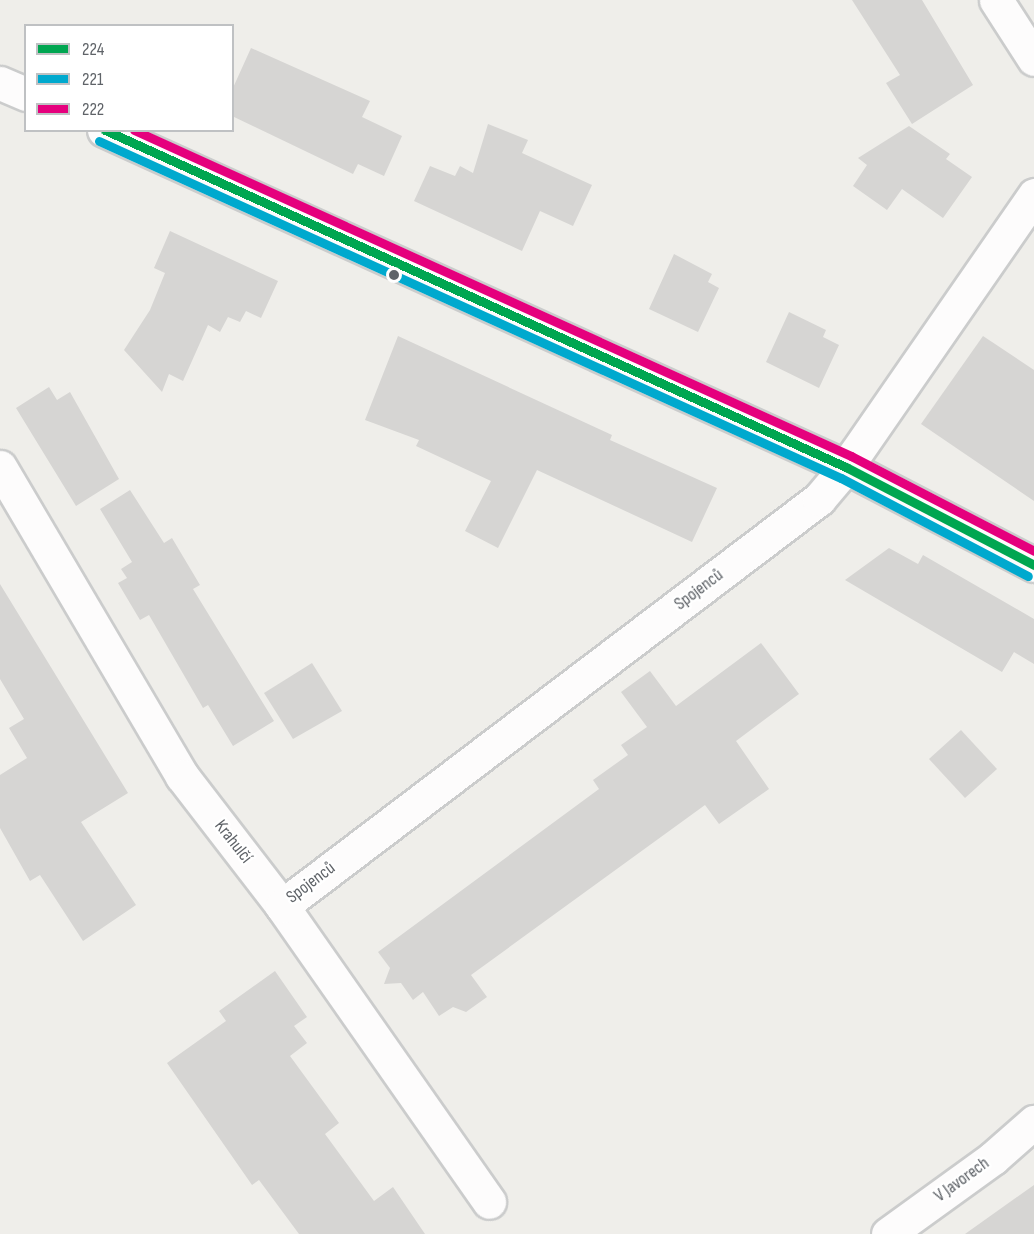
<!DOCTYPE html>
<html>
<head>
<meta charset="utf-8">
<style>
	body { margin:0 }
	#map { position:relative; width:1034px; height:1234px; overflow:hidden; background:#efeeea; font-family:"Sofia Sans Condensed",sans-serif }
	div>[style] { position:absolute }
	.building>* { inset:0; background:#d6d5d3 }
	.roads { filter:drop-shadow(2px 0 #cbcccc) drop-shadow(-2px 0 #cbcccc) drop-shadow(0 2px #cbcccc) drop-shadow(0 -2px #cbcccc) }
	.street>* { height:33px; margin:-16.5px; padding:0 16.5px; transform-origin:16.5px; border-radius:16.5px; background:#fdfcfc }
	.secondary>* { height:33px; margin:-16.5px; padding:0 16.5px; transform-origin:16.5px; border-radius:16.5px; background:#fdfcfc }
	.bus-1>* { height:9px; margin:-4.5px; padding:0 4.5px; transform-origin:4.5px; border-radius:4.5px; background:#00a651 }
	.bus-2>* { height:9px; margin:-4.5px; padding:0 4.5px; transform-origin:4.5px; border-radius:4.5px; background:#00a9ce }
	.bus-3>* { height:9px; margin:-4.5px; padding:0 4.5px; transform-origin:4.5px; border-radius:4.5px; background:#e5007d }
	.dots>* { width:16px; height:16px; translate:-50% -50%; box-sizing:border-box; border:3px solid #fff; border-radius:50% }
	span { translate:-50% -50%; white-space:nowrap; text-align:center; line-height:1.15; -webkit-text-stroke:5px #fff; paint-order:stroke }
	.street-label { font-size:18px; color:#5f6368 }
	.legend { position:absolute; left:24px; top:24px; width:210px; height:108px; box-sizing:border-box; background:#fff; border:2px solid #bfc1c3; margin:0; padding:8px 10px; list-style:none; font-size:18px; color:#5f6368 }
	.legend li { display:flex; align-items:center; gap:12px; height:30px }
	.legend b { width:30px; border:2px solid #bfc1c3 }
</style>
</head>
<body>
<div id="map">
	<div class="building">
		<div style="clip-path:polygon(852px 0,922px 0,973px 85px,912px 124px,886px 83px,900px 75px)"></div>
		<div style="clip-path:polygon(251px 48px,370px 101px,362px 117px,402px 136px,384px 176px,358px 164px,353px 174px,232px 116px,232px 90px)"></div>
		<div style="clip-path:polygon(488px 124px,528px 140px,522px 153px,592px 185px,573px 226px,540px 211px,522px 251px,414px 201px,430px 166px,455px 176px,460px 166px,473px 173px)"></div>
		<div style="clip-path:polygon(909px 126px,950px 154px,946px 159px,972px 177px,943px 218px,902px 189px,887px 210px,853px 186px,867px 165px,858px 158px)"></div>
		<div style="clip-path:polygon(170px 231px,278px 281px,261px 318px,246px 311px,240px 322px,228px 317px,220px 332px,208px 325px,183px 381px,169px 374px,162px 392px,124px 350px,150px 310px,165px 273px,154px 268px)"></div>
		<div style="clip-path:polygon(674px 254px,712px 274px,708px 282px,719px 288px,698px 332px,649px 309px)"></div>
		<div style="clip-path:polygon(789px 312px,826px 330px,823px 337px,839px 345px,819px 388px,766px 362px)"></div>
		<div style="clip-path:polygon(398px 336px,612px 435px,610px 440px,717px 488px,692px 542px,537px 470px,498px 548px,465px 531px,491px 481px,416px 446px,419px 440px,365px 420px)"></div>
		<div style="clip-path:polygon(983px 336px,1034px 370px,1034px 501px,921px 424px)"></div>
		<div style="clip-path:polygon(49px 387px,57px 400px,70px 392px,119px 479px,76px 506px,16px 408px)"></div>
		<div style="clip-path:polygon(130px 490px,164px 543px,172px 538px,200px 585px,193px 589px,274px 721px,233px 746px,208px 705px,203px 708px,149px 615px,140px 620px,118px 583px,127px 578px,121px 569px,132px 562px,100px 509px)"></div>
		<div style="clip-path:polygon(889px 548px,918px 564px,923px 555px,1034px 619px,1034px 664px,1014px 652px,1002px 672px,845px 580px)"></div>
		<div style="clip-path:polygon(0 584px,128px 793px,81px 822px,136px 905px,83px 941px,40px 875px,30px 881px,0 828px,0 775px,27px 758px,9px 728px,24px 719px,0 679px)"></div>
		<div style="clip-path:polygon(761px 643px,799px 694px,736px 741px,769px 789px,719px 824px,705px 805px,471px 975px,487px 997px,466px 1012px,453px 1007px,439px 1016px,423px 992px,413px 1000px,401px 983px,384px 984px,390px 968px,378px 952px,599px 789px,593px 780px,628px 755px,621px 745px,647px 727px,621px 692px,650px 671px,676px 706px)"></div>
		<div style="clip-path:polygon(312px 663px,342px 711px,293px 739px,264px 693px)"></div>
		<div style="clip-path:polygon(961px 730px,997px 769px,965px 798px,929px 759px)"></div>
		<div style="clip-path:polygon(275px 971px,307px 1017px,294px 1026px,307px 1043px,290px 1056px,339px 1123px,325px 1134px,374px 1201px,393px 1187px,425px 1234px,299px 1234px,259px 1180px,252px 1185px,167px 1063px,226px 1021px,219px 1011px)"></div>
		<div style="clip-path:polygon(1034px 1185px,1034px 1234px,965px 1234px)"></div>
	</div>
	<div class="roads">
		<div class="street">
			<div style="left:996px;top:0;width:70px;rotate:57.2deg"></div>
			<div style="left:0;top:467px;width:359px;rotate:59.5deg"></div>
			<div style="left:182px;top:776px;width:164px;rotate:52.4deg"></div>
			<div style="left:282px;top:906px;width:361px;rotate:55deg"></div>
			<div style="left:282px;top:906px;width:674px;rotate:-37.16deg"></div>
			<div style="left:819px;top:499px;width:42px;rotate:-49.8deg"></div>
			<div style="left:846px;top:467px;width:331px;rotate:-55.3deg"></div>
			<div style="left:888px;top:1234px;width:130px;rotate:-35.9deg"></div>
			<div style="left:993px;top:1158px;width:55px;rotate:-41.3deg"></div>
		</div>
		<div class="secondary">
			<div style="left:0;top:83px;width:28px;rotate:23deg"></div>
			<div style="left:104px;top:130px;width:815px;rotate:24.43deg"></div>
			<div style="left:846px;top:467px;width:212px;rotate:27.5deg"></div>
		</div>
	</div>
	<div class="bus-1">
		<div style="left:105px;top:130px;width:814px;rotate:24.46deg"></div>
		<div style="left:846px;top:467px;width:212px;rotate:27.5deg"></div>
	</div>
	<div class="bus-2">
		<div style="left:99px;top:141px;width:815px;rotate:24.43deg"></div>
		<div style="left:841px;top:478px;width:211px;rotate:27.7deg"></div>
	</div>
	<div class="bus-3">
		<div style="left:134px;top:130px;width:788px;rotate:24.45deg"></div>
		<div style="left:851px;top:456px;width:206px;rotate:27.4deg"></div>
	</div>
	<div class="dots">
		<div style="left:394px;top:275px;background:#5f6368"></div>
	</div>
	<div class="street-label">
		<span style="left:699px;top:590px;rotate:-37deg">Spojenců</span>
		<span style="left:233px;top:842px;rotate:52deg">Krahulčí</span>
		<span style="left:311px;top:883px;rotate:-37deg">Spojenců</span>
		<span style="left:962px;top:1180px;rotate:-36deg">V Javorech</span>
	</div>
	<ul class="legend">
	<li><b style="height:8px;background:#00a651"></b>224</li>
	<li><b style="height:8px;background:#00a9ce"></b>221</li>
	<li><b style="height:8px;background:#e5007d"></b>222</li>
	</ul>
</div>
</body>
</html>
